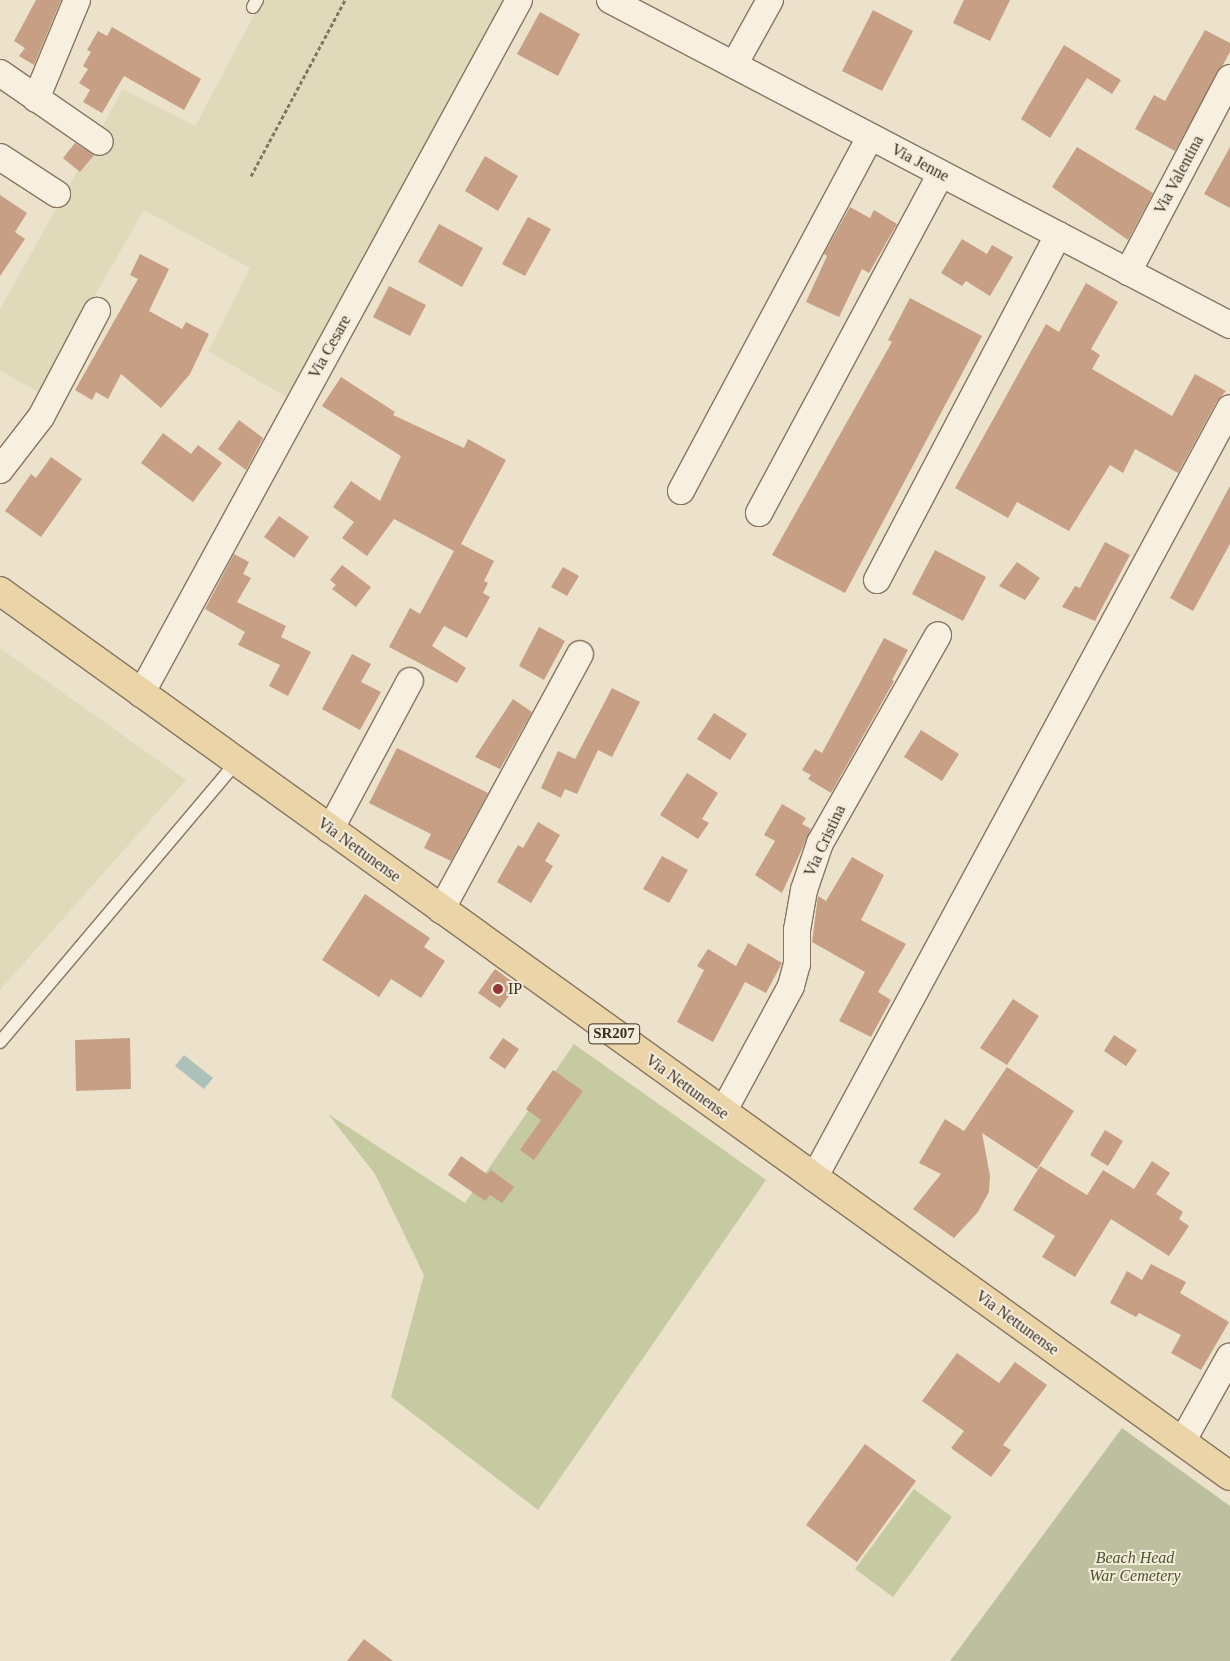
<!DOCTYPE html>
<html>
<head>
<meta charset="utf-8">
<style>
	body { margin:0 }
	#map { position:relative; width:1230px; height:1661px; overflow:hidden; background:#ece2cc; font-family:"Times New Roman",serif }
	div>[style] { position:absolute }
	.farmland>* { inset:0; background:#e1daba }
	.green>* { inset:0; background:#c6caa0 }
	.cemetery>* { inset:0; background:#bcc09e }
	.water>* { inset:0; background:#acc1ba }
	.building>* { inset:0; background:#c69f85 }
	.path>* { height:3px; margin-top:-1.5px; transform-origin:0; background:repeating-linear-gradient(90deg,#887561 0 4px,transparent 0 6.5px) }
	.roads { filter:drop-shadow(1px 0 #887561) drop-shadow(-1px 0 #887561) drop-shadow(0 1px #887561) drop-shadow(0 -1px #887561) }
	.service>* { height:12px; margin:-6px; padding:0 6px; transform-origin:6px; border-radius:6px; background:#f7efdf }
	.minor>* { height:26px; margin:-13px; padding:0 13px; transform-origin:13px; border-radius:13px; background:#f7efdf }
	.primary>* { height:28px; margin:-14px; padding:0 14px; transform-origin:14px; border-radius:14px; background:#ead4a8 }
	.dots>* { width:14px; height:14px; translate:-50% -50%; box-sizing:border-box; border:2px solid #f4ecdb; border-radius:50% }
	span { translate:-50% -50%; white-space:nowrap; text-align:center; line-height:1.15; -webkit-text-stroke:4px #f4ecdb; paint-order:stroke }
	.shield-label span { padding:1px 4px; background:#f4ecdb; border:1px solid; border-radius:4px; -webkit-text-stroke-width:0 }
	.shield-label { font-size:15px; color:#3a2e23; font-weight:700 }
	.street-label { font-size:16px; color:#3a2e23 }
	.poi-label { font-size:16px; color:#3a2e23 }
	.left { translate:0 -50%; text-align:left }
	.park-label { font-size:16px; color:#4b542b; font-style:italic }
</style>
</head>
<body>
<div id="map">
	<div class="farmland">
		<div style="clip-path:polygon(262px 0,507px 0,291px 400px,208px 351px,250px 268px,144px 210px,39px 393px,0 370px,0 309px,123px 89px,195px 126px)"></div>
		<div style="clip-path:polygon(0 648px,186px 780px,0 990px)"></div>
	</div>
	<div class="green">
		<div style="clip-path:polygon(574px 1044px,766px 1180px,538px 1510px,391px 1397px,424px 1275px,375px 1174px,328px 1114px,465px 1203px)"></div>
		<div style="clip-path:polygon(914px 1489px,952px 1517px,893px 1597px,855px 1569px)"></div>
	</div>
	<div class="cemetery">
		<div style="clip-path:polygon(1122px 1428px,1230px 1506px,1230px 1661px,950px 1661px)"></div>
	</div>
	<div class="water">
		<div style="clip-path:polygon(184px 1055px,213px 1078px,204px 1089px,175px 1066px)"></div>
	</div>
	<div class="building">
		<div style="clip-path:polygon(36px 0,61px 0,34px 65px,19px 56px,25px 48px,14px 41px)"></div>
		<div style="clip-path:polygon(964px 0,1010px 0,990px 41px,953px 23px)"></div>
		<div style="clip-path:polygon(873px 10px,913px 31px,882px 91px,842px 71px)"></div>
		<div style="clip-path:polygon(540px 12px,580px 34px,558px 76px,517px 54px)"></div>
		<div style="clip-path:polygon(112px 27px,201px 79px,184px 110px,124px 76px,102px 113px,83px 102px,90px 90px,79px 83px,88px 69px,83px 66px,91px 52px,87px 50px,98px 31px,107px 36px)"></div>
		<div style="clip-path:polygon(1205px 30px,1230px 43px,1230px 52px,1175px 151px,1135px 129px,1154px 95px,1165px 101px)"></div>
		<div style="clip-path:polygon(1064px 45px,1121px 80px,1112px 94px,1087px 78px,1050px 138px,1021px 119px)"></div>
		<div style="clip-path:polygon(75px 143px,94px 155px,80px 172px,63px 158px)"></div>
		<div style="clip-path:polygon(1077px 147px,1153px 193px,1128px 240px,1052px 187px)"></div>
		<div style="clip-path:polygon(1230px 147px,1230px 208px,1204px 194px)"></div>
		<div style="clip-path:polygon(485px 156px,518px 176px,498px 211px,465px 191px)"></div>
		<div style="clip-path:polygon(0 195px,27px 213px,15px 232px,25px 239px,0 276px)"></div>
		<div style="clip-path:polygon(850px 207px,870px 218px,874px 210px,897px 224px,869px 273px,862px 269px,839px 317px,806px 302px,827px 256px,824px 254px)"></div>
		<div style="clip-path:polygon(528px 217px,551px 229px,525px 276px,502px 264px)"></div>
		<div style="clip-path:polygon(439px 224px,483px 248px,462px 287px,418px 262px)"></div>
		<div style="clip-path:polygon(962px 239px,987px 254px,992px 245px,1013px 257px,990px 296px,966px 281px,962px 286px,941px 273px)"></div>
		<div style="clip-path:polygon(140px 254px,169px 269px,149px 311px,182px 329px,186px 322px,209px 334px,190px 374px,161px 408px,121px 374px,108px 399px,96px 392px,92px 400px,75px 390px,138px 279px,130px 275px)"></div>
		<div style="clip-path:polygon(1086px 283px,1118px 302px,1091px 349px,1100px 355px,1092px 369px,1172px 416px,1195px 374px,1226px 391px,1217px 401px,1178px 473px,1135px 449px,1123px 473px,1110px 465px,1069px 531px,1017px 502px,1008px 518px,955px 488px,1046px 324px,1059px 332px)"></div>
		<div style="clip-path:polygon(389px 286px,426px 305px,410px 336px,373px 317px)"></div>
		<div style="clip-path:polygon(910px 298px,982px 336px,845px 593px,772px 555px,892px 342px,888px 340px)"></div>
		<div style="clip-path:polygon(341px 377px,395px 412px,393px 415px,464px 448px,468px 439px,506px 460px,461px 544px,494px 561px,484px 581px,488px 583px,483px 593px,490px 597px,467px 638px,444px 626px,432px 646px,466px 668px,457px 683px,389px 647px,410px 608px,420px 614px,454px 551px,394px 519px,367px 556px,342px 538px,354px 522px,333px 507px,351px 481px,380px 501px,401px 456px,322px 406px)"></div>
		<div style="clip-path:polygon(239px 420px,263px 438px,246px 470px,218px 449px)"></div>
		<div style="clip-path:polygon(163px 433px,191px 454px,198px 445px,222px 463px,193px 502px,141px 463px)"></div>
		<div style="clip-path:polygon(51px 457px,82px 479px,41px 537px,5px 511px,31px 474px,36px 478px)"></div>
		<div style="clip-path:polygon(1230px 486px,1230px 544px,1193px 611px,1170px 598px)"></div>
		<div style="clip-path:polygon(279px 516px,309px 537px,294px 558px,264px 537px)"></div>
		<div style="clip-path:polygon(1105px 542px,1130px 555px,1095px 621px,1062px 607px,1075px 586px,1080px 588px)"></div>
		<div style="clip-path:polygon(935px 550px,986px 577px,963px 621px,912px 594px)"></div>
		<div style="clip-path:polygon(234px 554px,249px 562px,243px 574px,251px 578px,237px 602px,286px 626px,281px 637px,311px 652px,288px 696px,269px 686px,280px 665px,238px 645px,245px 632px,205px 609px)"></div>
		<div style="clip-path:polygon(1017px 562px,1040px 578px,1025px 600px,999px 586px)"></div>
		<div style="clip-path:polygon(342px 565px,371px 587px,356px 607px,332px 589px,336px 585px,330px 580px)"></div>
		<div style="clip-path:polygon(563px 567px,579px 576px,567px 596px,551px 587px)"></div>
		<div style="clip-path:polygon(539px 627px,565px 641px,544px 680px,519px 666px)"></div>
		<div style="clip-path:polygon(884px 638px,908px 650px,892px 680px,894px 681px,831px 793px,808px 779px,811px 775px,802px 770px,815px 749px,822px 753px)"></div>
		<div style="clip-path:polygon(352px 654px,371px 664px,361px 682px,381px 692px,360px 730px,322px 709px)"></div>
		<div style="clip-path:polygon(612px 688px,640px 702px,612px 757px,598px 750px,577px 794px,565px 789px,561px 798px,541px 788px,558px 751px,575px 759px)"></div>
		<div style="clip-path:polygon(513px 699px,532px 712px,500px 769px,475px 757px)"></div>
		<div style="clip-path:polygon(714px 713px,747px 734px,730px 760px,697px 739px)"></div>
		<div style="clip-path:polygon(921px 730px,959px 754px,942px 781px,904px 757px)"></div>
		<div style="clip-path:polygon(397px 748px,488px 793px,451px 861px,424px 848px,431px 834px,369px 803px)"></div>
		<div style="clip-path:polygon(687px 773px,718px 793px,702px 819px,709px 823px,698px 839px,660px 815px)"></div>
		<div style="clip-path:polygon(782px 804px,806px 818px,802px 824px,811px 829px,782px 893px,755px 875px,775px 841px,764px 835px)"></div>
		<div style="clip-path:polygon(538px 822px,560px 835px,545px 861px,553px 866px,531px 903px,497px 882px,518px 845px,523px 848px)"></div>
		<div style="clip-path:polygon(662px 856px,688px 870px,669px 903px,643px 889px)"></div>
		<div style="clip-path:polygon(852px 857px,884px 875px,861px 920px,906px 944px,878px 992px,891px 1000px,871px 1037px,839px 1021px,865px 972px,812px 942px,818px 896px,826px 901px)"></div>
		<div style="clip-path:polygon(365px 894px,430px 938px,424px 947px,445px 961px,421px 998px,391px 979px,379px 997px,322px 960px)"></div>
		<div style="clip-path:polygon(748px 943px,782px 963px,766px 993px,745px 982px,713px 1042px,677px 1022px,704px 970px,697px 966px,708px 949px,736px 966px)"></div>
		<div style="clip-path:polygon(495px 969px,517px 985px,500px 1008px,478px 993px)"></div>
		<div style="clip-path:polygon(1013px 999px,1039px 1016px,1007px 1065px,980px 1048px)"></div>
		<div style="clip-path:polygon(1114px 1035px,1137px 1050px,1126px 1066px,1104px 1051px)"></div>
		<div style="clip-path:polygon(130px 1038px,131px 1089px,76px 1091px,75px 1040px)"></div>
		<div style="clip-path:polygon(503px 1038px,519px 1049px,505px 1069px,489px 1058px)"></div>
		<div style="clip-path:polygon(1007px 1067px,1074px 1111px,1037px 1169px,982px 1133px,990px 1176px,989px 1192px,978px 1212px,954px 1238px,913px 1209px,941px 1174px,919px 1163px,945px 1119px,964px 1131px)"></div>
		<div style="clip-path:polygon(553px 1070px,583px 1091px,534px 1160px,520px 1150px,541px 1120px,526px 1109px)"></div>
		<div style="clip-path:polygon(1105px 1130px,1123px 1141px,1108px 1166px,1090px 1155px)"></div>
		<div style="clip-path:polygon(461px 1156px,487px 1174px,491px 1170px,514px 1187px,502px 1203px,490px 1195px,485px 1201px,448px 1175px)"></div>
		<div style="clip-path:polygon(1152px 1161px,1170px 1173px,1156px 1194px,1183px 1212px,1179px 1219px,1189px 1226px,1169px 1256px,1111px 1219px,1075px 1277px,1042px 1257px,1055px 1236px,1013px 1210px,1040px 1166px,1087px 1195px,1103px 1170px,1134px 1189px)"></div>
		<div style="clip-path:polygon(1151px 1264px,1186px 1282px,1180px 1293px,1229px 1322px,1201px 1370px,1171px 1353px,1181px 1335px,1139px 1313px,1136px 1317px,1110px 1303px,1127px 1271px,1142px 1280px)"></div>
		<div style="clip-path:polygon(957px 1353px,999px 1383px,1015px 1362px,1047px 1385px,1003px 1445px,1011px 1450px,991px 1477px,951px 1448px,964px 1431px,922px 1401px)"></div>
		<div style="clip-path:polygon(865px 1444px,916px 1481px,857px 1562px,806px 1525px)"></div>
		<div style="clip-path:polygon(364px 1639px,393px 1661px,347px 1661px)"></div>
	</div>
	<div class="path">
		<div style="left:251px;top:176px;width:200px;rotate:-61.9deg"></div>
	</div>
	<div class="roads">
		<div class="service">
			<div style="left:253px;top:7px;width:8px;rotate:-60deg"></div>
			<div style="left:0;top:1042px;width:365px;rotate:-49.8deg"></div>
		</div>
		<div class="minor">
			<div style="left:610px;top:0;width:700px;rotate:27.66deg"></div>
			<div style="left:734px;top:65px;width:74px;rotate:-61deg"></div>
			<div style="left:0;top:73px;width:121px;rotate:34.6deg"></div>
			<div style="left:36px;top:99px;width:107px;rotate:-67.5deg"></div>
			<div style="left:0;top:157px;width:68px;rotate:33deg"></div>
			<div style="left:1128px;top:272px;width:219px;rotate:-62.3deg"></div>
			<div style="left:0;top:470px;width:67px;rotate:-52.3deg"></div>
			<div style="left:41px;top:417px;width:120px;rotate:-62.2deg"></div>
			<div style="left:681px;top:491px;width:401px;rotate:-61.9deg"></div>
			<div style="left:759px;top:513px;width:385px;rotate:-61.8deg"></div>
			<div style="left:877px;top:580px;width:390px;rotate:-62.3deg"></div>
			<div style="left:141px;top:694px;width:790px;rotate:-61.42deg"></div>
			<div style="left:330px;top:830px;width:169px;rotate:-61.8deg"></div>
			<div style="left:441px;top:910px;width:291px;rotate:-61.5deg"></div>
			<div style="left:723px;top:1112px;width:143px;rotate:-61.6deg"></div>
			<div style="left:791px;top:986px;width:23px;rotate:-75deg"></div>
			<div style="left:797px;top:964px;width:34px;rotate:-90deg"></div>
			<div style="left:797px;top:930px;width:41px;rotate:-80.1deg"></div>
			<div style="left:804px;top:890px;width:50px;rotate:-71.2deg"></div>
			<div style="left:820px;top:843px;width:239px;rotate:-60.4deg"></div>
			<div style="left:814px;top:1178px;width:875px;rotate:-61.62deg"></div>
			<div style="left:1182px;top:1442px;width:98px;rotate:-60.8deg"></div>
		</div>
		<div class="primary">
			<div style="left:0;top:591px;width:1515px;rotate:35.74deg"></div>
		</div>
	</div>
	<div class="dots">
		<div style="left:498px;top:989px;background:#923639"></div>
	</div>
	<div class="shield-label">
		<span style="left:614px;top:1034px">SR207</span>
	</div>
	<div class="street-label">
		<span style="left:920px;top:163px;rotate:28deg">Via Jenne</span>
		<span style="left:1179px;top:175px;rotate:-62deg">Via Valentina</span>
		<span style="left:330px;top:347px;rotate:-61deg">Via Cesare</span>
		<span style="left:825px;top:841px;rotate:-65deg">Via Cristina</span>
		<span style="left:359px;top:850px;rotate:36deg">Via Nettunense</span>
		<span style="left:687px;top:1087px;rotate:36deg">Via Nettunense</span>
		<span style="left:1017px;top:1323px;rotate:36deg">Via Nettunense</span>
	</div>
	<div class="poi-label">
		<span class="left" style="left:508px;top:989px">IP</span>
	</div>
	<div class="park-label">
		<span style="left:1135px;top:1567px">Beach Head<br>War Cemetery</span>
	</div>
</div>
</body>
</html>
